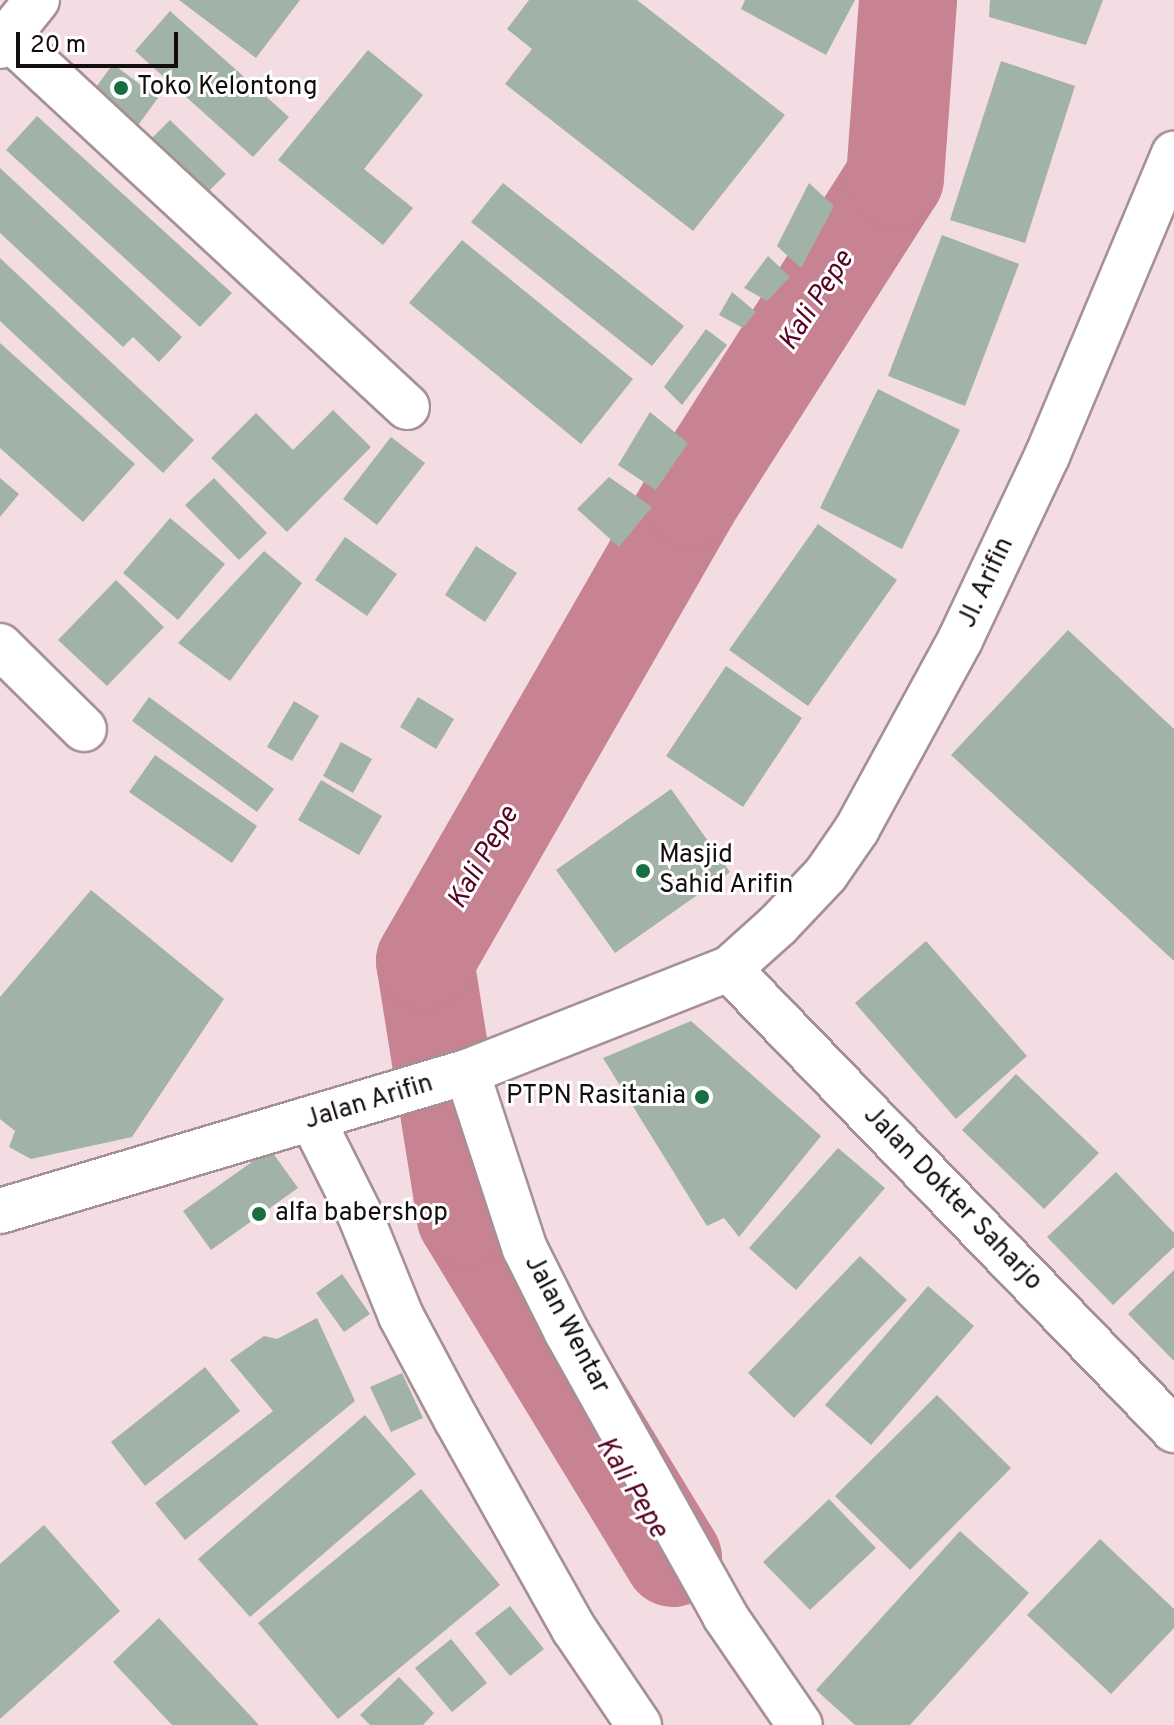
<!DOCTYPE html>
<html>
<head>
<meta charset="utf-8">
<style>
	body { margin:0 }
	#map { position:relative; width:1174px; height:1725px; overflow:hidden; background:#f4dde2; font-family:Overpass,sans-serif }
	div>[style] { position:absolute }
	.river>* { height:98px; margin:-49px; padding:0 49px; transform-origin:49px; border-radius:49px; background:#c78392 }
	.building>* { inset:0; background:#a1b2a6 }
	.roads { filter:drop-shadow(2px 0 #a59195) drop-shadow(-2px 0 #a59195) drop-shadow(0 2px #a59195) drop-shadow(0 -2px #a59195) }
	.street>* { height:44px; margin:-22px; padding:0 22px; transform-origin:22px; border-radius:22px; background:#fff }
	.secondary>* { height:44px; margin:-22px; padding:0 22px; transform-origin:22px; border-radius:22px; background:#fff }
	.dots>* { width:22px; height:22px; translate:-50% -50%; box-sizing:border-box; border:4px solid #fff; border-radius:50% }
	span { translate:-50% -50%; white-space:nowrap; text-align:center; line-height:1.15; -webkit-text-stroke:6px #fff; paint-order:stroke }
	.poi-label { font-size:26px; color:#140d0e }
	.left { translate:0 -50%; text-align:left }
	.right { translate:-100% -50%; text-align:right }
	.street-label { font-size:26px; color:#140d0e }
	.water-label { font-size:28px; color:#570325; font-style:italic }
	.scale { position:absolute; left:16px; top:32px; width:162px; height:36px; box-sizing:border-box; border:4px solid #140d0e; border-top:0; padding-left:10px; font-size:24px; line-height:28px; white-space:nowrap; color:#140d0e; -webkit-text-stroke:6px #fff; paint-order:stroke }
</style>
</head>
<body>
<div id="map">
	<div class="river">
		<div style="left:673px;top:1558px;width:399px;rotate:-121.3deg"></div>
		<div style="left:466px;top:1217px;width:259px;rotate:-99.1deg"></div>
		<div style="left:425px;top:961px;width:534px;rotate:-60.12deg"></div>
		<div style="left:691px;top:498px;width:379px;rotate:-57.5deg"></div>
		<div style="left:895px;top:178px;width:178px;rotate:-85.8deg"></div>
	</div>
	<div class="building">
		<div style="clip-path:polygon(179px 0,300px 0,256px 58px)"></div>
		<div style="clip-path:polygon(529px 0,637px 0,785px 115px,693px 231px,505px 84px,532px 49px,507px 29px)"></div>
		<div style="clip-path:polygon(745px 0,855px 0,826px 55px,741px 9px)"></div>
		<div style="clip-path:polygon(990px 0,1103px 0,1086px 45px,989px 17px)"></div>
		<div style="clip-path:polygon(170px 11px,289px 117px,253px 157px,135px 51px)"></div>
		<div style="clip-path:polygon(368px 50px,423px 95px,364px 169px,413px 208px,383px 245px,278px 160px)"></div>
		<div style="clip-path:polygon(1001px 61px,1075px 86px,1025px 243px,950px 220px)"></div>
		<div style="clip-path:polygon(113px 64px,158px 98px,133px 132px,88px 98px)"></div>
		<div style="clip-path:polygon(37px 116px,232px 293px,200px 327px,6px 150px)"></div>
		<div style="clip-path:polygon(170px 120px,226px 174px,196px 204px,140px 150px)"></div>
		<div style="clip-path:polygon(0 168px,182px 337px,159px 362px,133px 337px,123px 347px,0 233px)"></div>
		<div style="clip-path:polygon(503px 183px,684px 326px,652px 366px,471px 222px)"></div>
		<div style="clip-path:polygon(809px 183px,834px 206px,801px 268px,777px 246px)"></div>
		<div style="clip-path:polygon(942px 235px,1019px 264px,965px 406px,888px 376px)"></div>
		<div style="clip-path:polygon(462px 240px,633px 379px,581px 444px,409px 303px)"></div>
		<div style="clip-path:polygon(768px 256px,790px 277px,767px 301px,744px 288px)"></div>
		<div style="clip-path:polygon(0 258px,194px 440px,163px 473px,0 321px)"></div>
		<div style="clip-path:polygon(732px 292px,756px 312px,743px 328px,719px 315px)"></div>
		<div style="clip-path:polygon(706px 329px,727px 345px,682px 405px,664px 387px)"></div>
		<div style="clip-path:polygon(0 343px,135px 464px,83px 522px,0 448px)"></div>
		<div style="clip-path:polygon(878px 389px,960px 430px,902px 549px,820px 508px)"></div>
		<div style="clip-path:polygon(333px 410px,371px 447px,287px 532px,211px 458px,256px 413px,293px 450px)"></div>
		<div style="clip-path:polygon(650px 412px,688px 443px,656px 490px,618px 465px)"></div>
		<div style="clip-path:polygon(391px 437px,425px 463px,377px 525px,343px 499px)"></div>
		<div style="clip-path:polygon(609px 477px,652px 507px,619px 547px,577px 509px)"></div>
		<div style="clip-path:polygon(0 478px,19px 494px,0 517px)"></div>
		<div style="clip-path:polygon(214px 478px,267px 533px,239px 560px,185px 505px)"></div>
		<div style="clip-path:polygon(170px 518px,225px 564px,178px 620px,123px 573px)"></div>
		<div style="clip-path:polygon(818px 524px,897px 580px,808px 706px,729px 650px)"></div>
		<div style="clip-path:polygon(345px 537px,397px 574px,367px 616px,315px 580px)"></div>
		<div style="clip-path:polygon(476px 546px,517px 573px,485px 622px,445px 595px)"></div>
		<div style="clip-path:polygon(264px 551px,302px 583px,230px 681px,178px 643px)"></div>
		<div style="clip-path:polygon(116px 580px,164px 627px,107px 686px,58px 640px)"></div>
		<div style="clip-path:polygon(1068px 630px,1174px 729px,1174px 961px,951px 755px)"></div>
		<div style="clip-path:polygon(726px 666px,802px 718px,743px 807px,666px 756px)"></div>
		<div style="clip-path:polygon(149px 697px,274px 789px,257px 812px,132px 721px)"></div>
		<div style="clip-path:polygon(418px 697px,454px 719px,436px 749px,400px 727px)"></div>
		<div style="clip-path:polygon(294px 701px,319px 716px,292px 761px,267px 747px)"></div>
		<div style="clip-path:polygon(341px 742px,372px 759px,353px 793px,323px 776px)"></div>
		<div style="clip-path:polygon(155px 755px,257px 826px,232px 863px,129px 792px)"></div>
		<div style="clip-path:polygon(321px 780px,382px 816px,359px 855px,298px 820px)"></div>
		<div style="clip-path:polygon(671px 789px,730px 872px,615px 953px,556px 870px)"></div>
		<div style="clip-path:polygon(91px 890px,224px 999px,132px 1137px,31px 1159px,9px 1147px,15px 1131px,0 1119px,0 997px)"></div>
		<div style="clip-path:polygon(926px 941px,1027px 1056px,956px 1119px,855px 1003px)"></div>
		<div style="clip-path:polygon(691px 1021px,821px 1136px,739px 1237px,724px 1218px,707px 1226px,603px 1058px)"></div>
		<div style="clip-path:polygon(1016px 1074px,1099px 1153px,1044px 1209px,962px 1130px)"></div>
		<div style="clip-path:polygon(838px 1148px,885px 1188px,796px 1290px,749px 1248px)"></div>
		<div style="clip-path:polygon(270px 1149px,298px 1188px,211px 1250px,183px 1211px)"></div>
		<div style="clip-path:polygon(1116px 1172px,1174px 1233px,1174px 1247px,1113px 1305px,1047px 1237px)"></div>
		<div style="clip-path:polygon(860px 1256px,907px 1300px,794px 1418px,748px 1373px)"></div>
		<div style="clip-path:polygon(1174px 1270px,1174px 1361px,1128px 1314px)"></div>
		<div style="clip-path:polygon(342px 1274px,370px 1314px,344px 1332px,316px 1293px)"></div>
		<div style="clip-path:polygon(928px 1286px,974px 1326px,871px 1445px,825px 1405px)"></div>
		<div style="clip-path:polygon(317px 1318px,355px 1401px,185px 1540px,155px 1503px,273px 1411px,230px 1360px,264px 1336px,277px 1339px)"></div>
		<div style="clip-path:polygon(205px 1367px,240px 1411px,145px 1486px,111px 1442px)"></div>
		<div style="clip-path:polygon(402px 1373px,423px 1418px,391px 1432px,370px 1387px)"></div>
		<div style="clip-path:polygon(937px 1395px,1011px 1468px,910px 1570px,835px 1496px)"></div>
		<div style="clip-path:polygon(365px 1415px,416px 1474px,250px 1617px,198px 1559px)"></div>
		<div style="clip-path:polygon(421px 1489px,500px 1585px,338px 1719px,258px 1623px)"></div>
		<div style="clip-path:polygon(829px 1499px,876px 1548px,810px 1610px,763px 1562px)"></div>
		<div style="clip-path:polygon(44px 1525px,120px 1611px,0 1719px,0 1564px)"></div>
		<div style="clip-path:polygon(960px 1531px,1029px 1593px,910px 1725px,855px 1725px,816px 1690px)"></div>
		<div style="clip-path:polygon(1100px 1539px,1174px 1609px,1174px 1628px,1111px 1694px,1027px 1615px)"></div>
		<div style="clip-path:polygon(510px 1606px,544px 1649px,510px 1676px,475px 1633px)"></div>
		<div style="clip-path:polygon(159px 1618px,259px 1725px,172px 1725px,113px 1662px)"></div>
		<div style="clip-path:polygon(451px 1639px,487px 1683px,452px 1712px,415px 1668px)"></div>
		<div style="clip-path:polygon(399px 1677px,434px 1713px,423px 1725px,370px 1725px,360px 1715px)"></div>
	</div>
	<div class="roads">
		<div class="street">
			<div style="left:8px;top:37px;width:544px;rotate:42.84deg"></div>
			<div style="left:0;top:646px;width:118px;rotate:44.7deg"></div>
			<div style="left:467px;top:1072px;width:186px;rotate:71.9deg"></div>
			<div style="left:525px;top:1249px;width:92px;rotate:63.4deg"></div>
			<div style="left:566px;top:1331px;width:326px;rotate:60.8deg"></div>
			<div style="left:725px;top:1616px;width:132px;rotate:55.5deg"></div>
			<div style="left:313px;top:1121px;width:105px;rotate:63.4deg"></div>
			<div style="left:360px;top:1215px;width:109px;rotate:67.9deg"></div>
			<div style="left:401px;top:1316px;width:117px;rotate:61.9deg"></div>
			<div style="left:456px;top:1419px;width:241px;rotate:60.7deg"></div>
			<div style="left:574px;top:1629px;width:116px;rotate:55.9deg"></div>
		</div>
		<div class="secondary">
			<div style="left:0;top:46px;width:59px;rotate:-51.2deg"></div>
			<div style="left:729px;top:969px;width:641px;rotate:46.01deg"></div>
			<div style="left:0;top:1211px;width:487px;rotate:-16.6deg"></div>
			<div style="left:467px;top:1072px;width:282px;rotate:-21.5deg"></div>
			<div style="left:729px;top:969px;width:66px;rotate:-41.9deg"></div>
			<div style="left:778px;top:925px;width:70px;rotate:-46.7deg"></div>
			<div style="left:826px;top:874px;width:55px;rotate:-55.4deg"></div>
			<div style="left:857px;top:829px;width:215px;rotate:-61.4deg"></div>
			<div style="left:960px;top:640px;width:204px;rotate:-64.7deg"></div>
			<div style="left:1047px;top:456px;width:328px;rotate:-67.2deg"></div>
		</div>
	</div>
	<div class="dots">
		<div style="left:121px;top:88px;background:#166e41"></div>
		<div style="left:643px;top:871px;background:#166e41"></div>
		<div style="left:702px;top:1097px;background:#166e41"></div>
		<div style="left:259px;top:1214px;background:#166e41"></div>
	</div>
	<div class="poi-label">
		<span class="left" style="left:137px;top:88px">Toko Kelontong</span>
		<span class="left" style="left:659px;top:871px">Masjid<br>Sahid Arifin</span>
		<span class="right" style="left:686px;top:1097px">PTPN Rasitania</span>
		<span class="left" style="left:275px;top:1214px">alfa babershop</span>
	</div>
	<div class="street-label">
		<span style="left:987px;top:583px;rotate:-65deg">Jl. Arifin</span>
		<span style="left:369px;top:1103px;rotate:-17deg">Jalan Arifin</span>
		<span style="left:952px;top:1199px;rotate:46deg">Jalan Dokter Saharjo</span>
		<span style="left:566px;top:1325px;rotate:62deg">Jalan Wentar</span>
	</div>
	<div class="water-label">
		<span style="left:817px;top:301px;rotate:-57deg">Kali Pepe</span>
		<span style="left:484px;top:858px;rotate:-60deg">Kali Pepe</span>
		<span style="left:631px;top:1488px;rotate:59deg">Kali Pepe</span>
	</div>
	<div class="scale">20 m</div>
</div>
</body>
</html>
